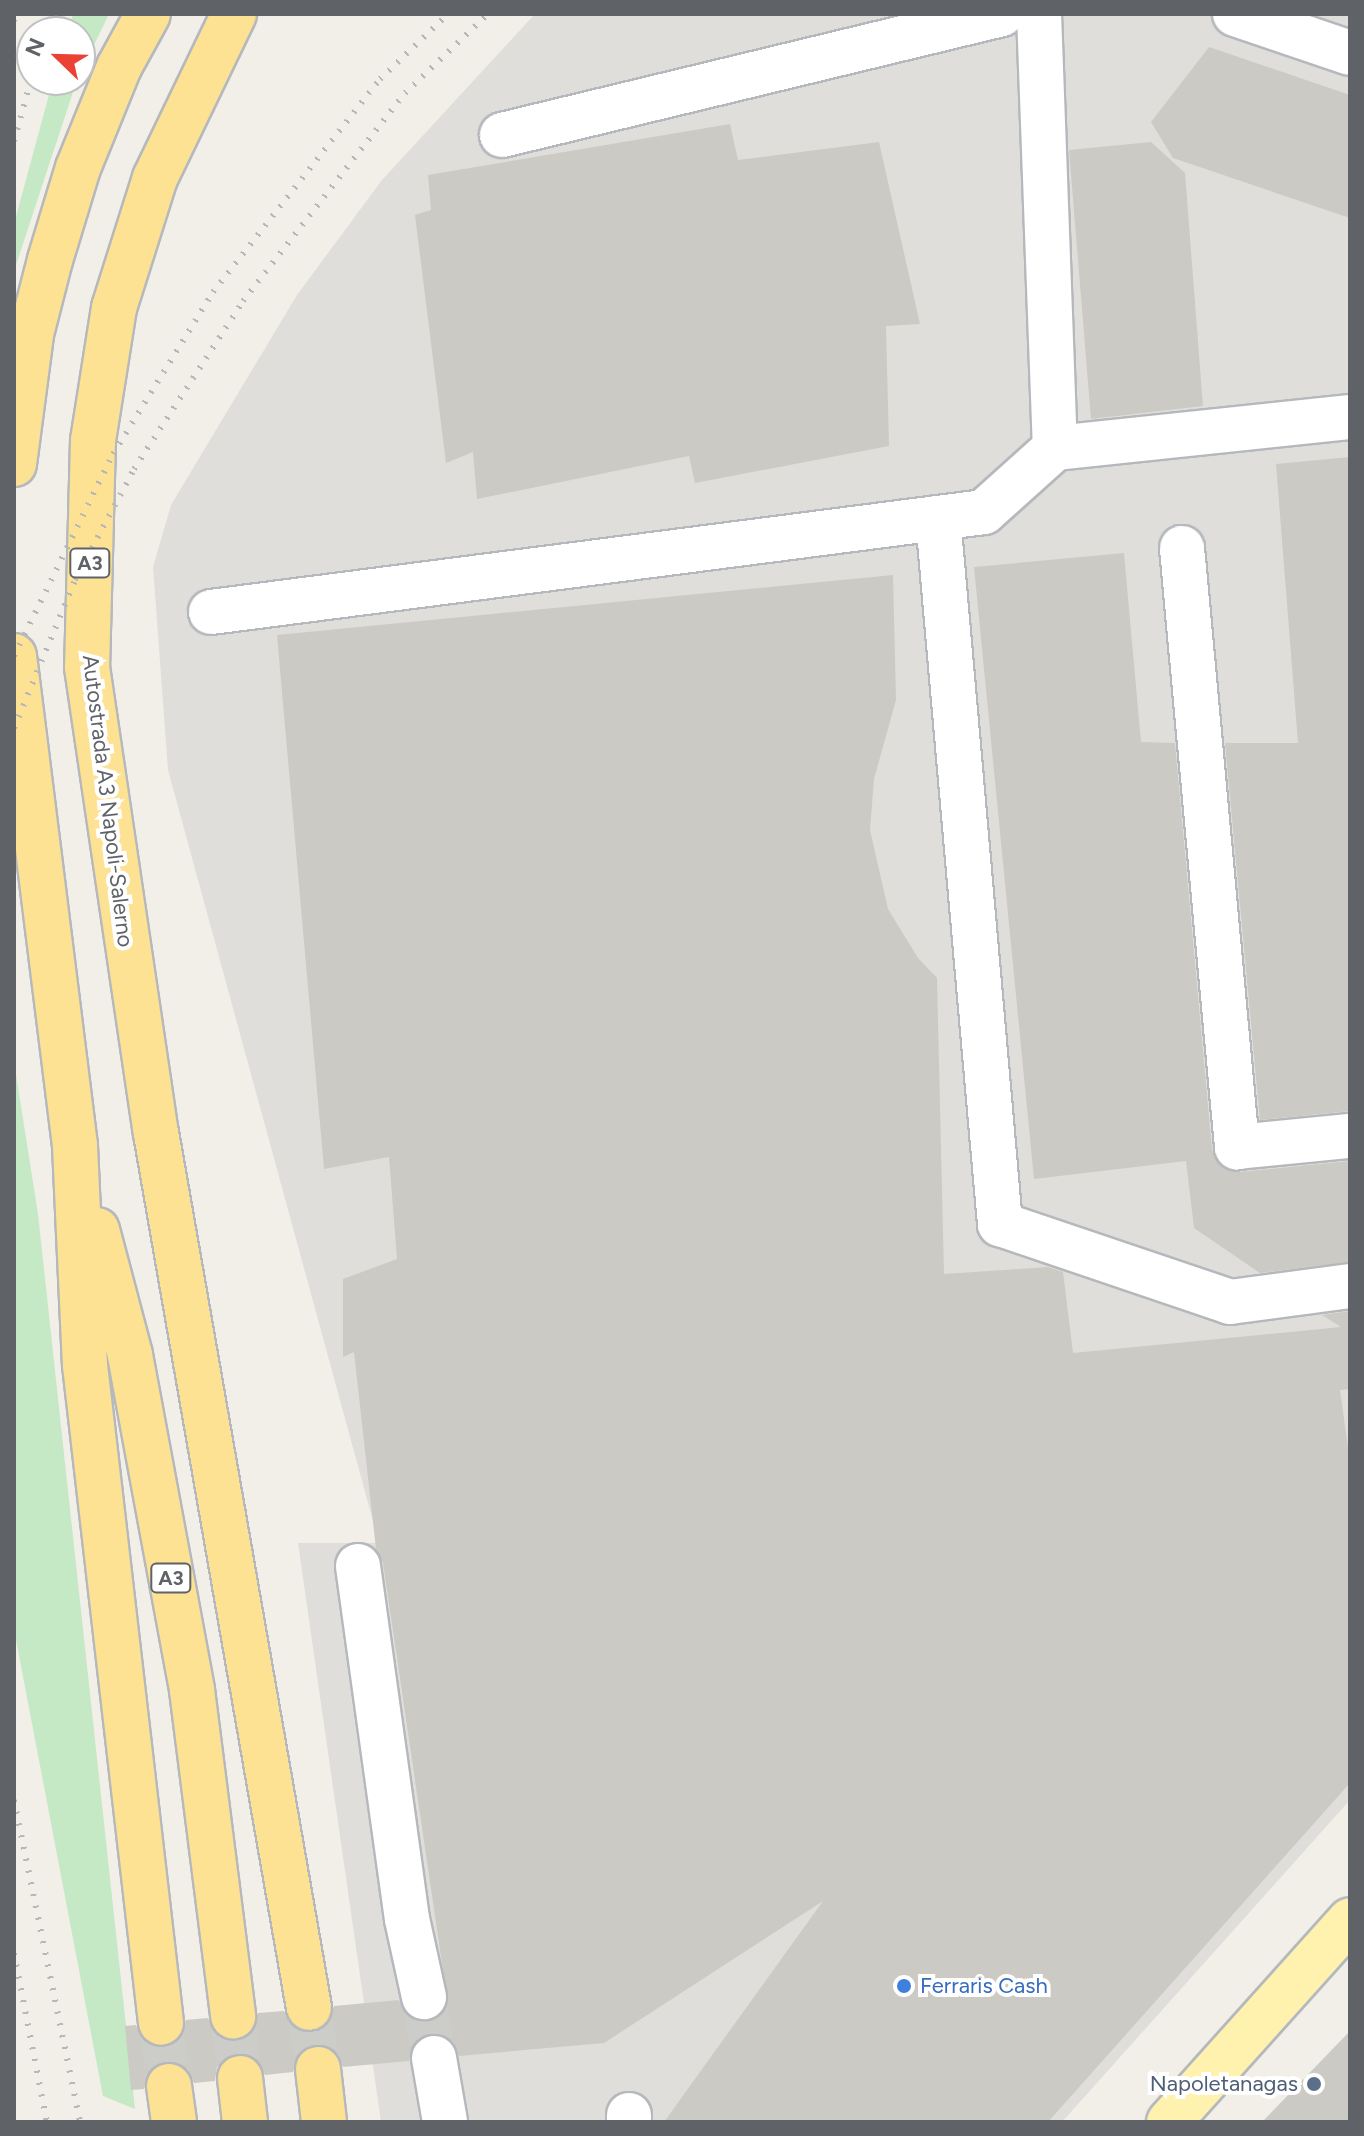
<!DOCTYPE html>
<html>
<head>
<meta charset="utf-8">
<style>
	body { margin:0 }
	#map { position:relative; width:1364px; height:2136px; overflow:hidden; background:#f1efe8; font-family:Figtree,sans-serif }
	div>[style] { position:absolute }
	.industrial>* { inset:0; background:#e0deda }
	.green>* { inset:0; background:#c5e8c5 }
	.building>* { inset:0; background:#cccac5 }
	.minor-tunnel>* { height:44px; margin-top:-22px; transform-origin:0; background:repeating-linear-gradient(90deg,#ccccc8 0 44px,transparent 0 66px) }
	.highway-tunnel>* { height:44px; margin-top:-22px; transform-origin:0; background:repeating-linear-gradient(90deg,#ccccc8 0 44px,transparent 0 66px) }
	.roads { filter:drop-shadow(2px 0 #b5b8bc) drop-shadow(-2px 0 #b5b8bc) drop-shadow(0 2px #b5b8bc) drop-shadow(0 -2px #b5b8bc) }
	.minor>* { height:44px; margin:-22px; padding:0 22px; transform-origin:22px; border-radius:22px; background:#fff }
	.major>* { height:44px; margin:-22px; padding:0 22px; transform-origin:22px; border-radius:22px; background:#fff2af }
	.highway>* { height:44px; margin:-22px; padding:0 22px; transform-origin:22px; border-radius:22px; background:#fde293 }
	.rail>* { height:6px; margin-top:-3px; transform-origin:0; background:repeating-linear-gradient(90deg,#b6b7b8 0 2px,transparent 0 12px) }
	.dots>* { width:22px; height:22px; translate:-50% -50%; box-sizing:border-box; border:4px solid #fff; border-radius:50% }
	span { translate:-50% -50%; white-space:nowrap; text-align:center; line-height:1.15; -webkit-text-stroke:8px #fff; paint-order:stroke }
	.shield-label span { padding:2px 6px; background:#fff; border:2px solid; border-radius:6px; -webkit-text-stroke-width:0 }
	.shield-label { font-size:20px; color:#5f6368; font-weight:700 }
	.street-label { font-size:22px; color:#5f6368 }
	.shop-label { font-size:22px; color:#366cbe }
	.left { translate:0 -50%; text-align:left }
	.service-label { font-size:22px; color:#4e5e75 }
	.right { translate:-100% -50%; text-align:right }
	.frame { position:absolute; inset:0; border:16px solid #5f6368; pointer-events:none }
	.north { position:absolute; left:16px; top:16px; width:80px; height:80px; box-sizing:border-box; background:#fff; border:2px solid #bfc1c3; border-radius:50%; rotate:293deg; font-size:22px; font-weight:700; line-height:32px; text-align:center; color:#5f6368 }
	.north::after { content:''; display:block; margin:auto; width:28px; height:36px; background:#ea4335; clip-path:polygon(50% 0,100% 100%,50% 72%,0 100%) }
</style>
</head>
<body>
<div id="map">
	<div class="industrial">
		<div style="clip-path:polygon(535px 14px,1350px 14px,1350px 1800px,1062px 2122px,381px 2122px,298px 1543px,379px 1543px,168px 770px,153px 567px,171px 505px,297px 295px,382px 180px)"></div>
	</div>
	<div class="green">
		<div style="clip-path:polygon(73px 14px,109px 14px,80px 74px,80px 32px,68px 32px)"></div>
		<div style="clip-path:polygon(53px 80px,77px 80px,14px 271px,14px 224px)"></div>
		<div style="clip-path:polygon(14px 1062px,38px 1214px,135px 2109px,103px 2096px,14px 1629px)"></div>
	</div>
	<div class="building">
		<div style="clip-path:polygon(1209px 47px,1350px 95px,1350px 218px,1173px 158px,1151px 122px)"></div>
		<div style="clip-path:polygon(730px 124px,738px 160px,879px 142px,920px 324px,886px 326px,889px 446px,695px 483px,689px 456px,477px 499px,473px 452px,446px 463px,415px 215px,431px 210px,428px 175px)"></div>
		<div style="clip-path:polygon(1151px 142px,1185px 173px,1203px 406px,1091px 419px,1069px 150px)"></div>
		<div style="clip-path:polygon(1350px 457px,1350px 1111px,1260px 1120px,1225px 743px,1298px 743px,1276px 464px)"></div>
		<div style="clip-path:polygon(1124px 553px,1141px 742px,1175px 743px,1212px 1150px,1226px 1169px,1239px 1172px,1350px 1161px,1350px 1262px,1260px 1273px,1194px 1228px,1186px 1161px,1034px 1179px,974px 567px)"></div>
		<div style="clip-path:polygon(893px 575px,896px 700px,874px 779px,870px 830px,888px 909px,918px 958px,937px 978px,944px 1274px,1048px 1267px,1063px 1272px,1073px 1353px,1341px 1327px,1322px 1315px,1350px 1311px,1350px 1389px,1340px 1390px,1350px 1462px,1350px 1783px,1048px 2122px,664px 2122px,823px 1901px,604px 2043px,459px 2056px,453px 2041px,431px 2033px,417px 2039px,409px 2061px,343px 2067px,338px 2054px,316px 2044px,303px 2049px,293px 2072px,265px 2075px,251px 2055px,236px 2053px,217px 2067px,215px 2081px,194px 2083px,188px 2070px,166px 2061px,153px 2067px,144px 2089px,131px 2090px,125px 2026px,136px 2025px,141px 2038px,163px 2048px,176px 2043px,186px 2020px,208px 2018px,214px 2032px,235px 2041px,249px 2035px,258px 2013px,284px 2011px,290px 2025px,313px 2033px,326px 2027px,334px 2006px,399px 2000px,406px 2014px,429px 2022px,448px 2004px,383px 1563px,376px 1549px,354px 1352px,343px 1357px,343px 1279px,397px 1259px,389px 1157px,324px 1169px,277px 635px)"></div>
		<div style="clip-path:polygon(1350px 2031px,1350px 2122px,1262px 2122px)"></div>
	</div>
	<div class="minor-tunnel">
		<div style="left:424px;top:1997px;width:62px;rotate:80.7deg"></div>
	</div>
	<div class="highway-tunnel">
		<div style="left:309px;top:2008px;width:62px;rotate:81.6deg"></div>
		<div style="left:233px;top:2016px;width:62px;rotate:83.6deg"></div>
		<div style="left:161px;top:2023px;width:64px;rotate:82.8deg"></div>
	</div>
	<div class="roads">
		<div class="minor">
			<div style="left:1039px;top:14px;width:434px;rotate:87.9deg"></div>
			<div style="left:1235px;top:14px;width:121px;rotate:18.7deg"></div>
			<div style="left:502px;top:135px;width:514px;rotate:-13.6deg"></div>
			<div style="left:938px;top:518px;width:709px;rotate:84.98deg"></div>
			<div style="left:1000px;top:1224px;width:243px;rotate:18.7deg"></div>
			<div style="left:1230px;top:1302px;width:121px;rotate:-7.6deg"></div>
			<div style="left:1182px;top:548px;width:602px;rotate:84.75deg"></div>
			<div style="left:1237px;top:1147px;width:114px;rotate:-5.6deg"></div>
			<div style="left:211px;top:612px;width:779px;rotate:-7.37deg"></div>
			<div style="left:984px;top:512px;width:96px;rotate:-42deg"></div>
			<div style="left:1055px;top:448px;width:297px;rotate:-6deg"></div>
			<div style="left:358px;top:1566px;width:356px;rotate:82.1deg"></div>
			<div style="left:407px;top:1919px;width:80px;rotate:77.7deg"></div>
			<div style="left:434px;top:2058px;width:65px;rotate:80.2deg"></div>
			<div style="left:629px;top:2122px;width:7px;rotate:-90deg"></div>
		</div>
		<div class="major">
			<div style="left:1169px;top:2122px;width:271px;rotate:-48.1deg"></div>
		</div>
		<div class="highway">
			<div style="left:234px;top:14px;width:182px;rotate:115.7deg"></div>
			<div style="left:155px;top:178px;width:136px;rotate:107.5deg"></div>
			<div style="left:114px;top:308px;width:135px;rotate:99deg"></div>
			<div style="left:93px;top:441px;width:226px;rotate:91.5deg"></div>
			<div style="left:87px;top:667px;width:471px;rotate:81.6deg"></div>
			<div style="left:156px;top:1133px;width:888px;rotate:80.08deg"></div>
			<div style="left:14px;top:464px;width:131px;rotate:-82.5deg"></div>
			<div style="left:31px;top:334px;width:76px;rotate:-75.6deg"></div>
			<div style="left:50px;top:260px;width:96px;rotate:-73.1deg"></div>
			<div style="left:78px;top:168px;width:109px;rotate:-67.9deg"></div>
			<div style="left:119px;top:67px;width:60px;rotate:-61.3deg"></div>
			<div style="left:14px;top:656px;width:494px;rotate:82.9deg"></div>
			<div style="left:75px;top:1146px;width:219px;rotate:87.4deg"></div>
			<div style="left:85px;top:1365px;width:662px;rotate:83.41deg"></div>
			<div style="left:97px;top:1230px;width:129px;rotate:75.2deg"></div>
			<div style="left:130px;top:1355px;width:341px;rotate:79.5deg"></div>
			<div style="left:192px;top:1690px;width:329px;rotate:82.8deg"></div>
			<div style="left:318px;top:2069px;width:53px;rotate:83.5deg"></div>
			<div style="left:240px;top:2078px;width:44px;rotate:83.5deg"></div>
			<div style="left:169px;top:2086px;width:36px;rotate:82deg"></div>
		</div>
	</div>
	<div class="rail">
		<div style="left:14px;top:21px;width:7px;rotate:-74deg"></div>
		<div style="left:44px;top:32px;width:19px;rotate:-74deg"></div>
		<div style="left:14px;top:141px;width:67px;rotate:-74.5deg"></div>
		<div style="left:14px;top:656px;width:225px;rotate:-63.9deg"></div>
		<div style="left:113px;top:454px;width:190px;rotate:-58.3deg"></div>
		<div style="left:213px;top:292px;width:271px;rotate:-51.9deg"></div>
		<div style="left:380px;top:79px;width:94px;rotate:-43.7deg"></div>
		<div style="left:14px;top:728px;width:160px;rotate:-67.6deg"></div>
		<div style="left:75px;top:580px;width:126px;rotate:-62deg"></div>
		<div style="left:134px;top:469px;width:200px;rotate:-57deg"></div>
		<div style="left:243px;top:301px;width:264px;rotate:-52.1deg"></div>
		<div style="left:405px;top:93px;width:115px;rotate:-43.6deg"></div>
		<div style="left:14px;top:1800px;width:329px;rotate:78.4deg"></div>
		<div style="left:14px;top:1953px;width:172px;rotate:79deg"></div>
	</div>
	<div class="dots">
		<div style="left:904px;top:1986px;background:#3f7fe0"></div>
		<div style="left:1314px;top:2084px;background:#5c6f8a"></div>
	</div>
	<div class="shield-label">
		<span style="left:90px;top:563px">A3</span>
		<span style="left:171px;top:1578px">A3</span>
	</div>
	<div class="street-label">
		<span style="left:108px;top:801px;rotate:83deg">Autostrada A3 Napoli-Salerno</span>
	</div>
	<div class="shop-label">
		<span class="left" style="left:920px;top:1986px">Ferraris Cash</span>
	</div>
	<div class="service-label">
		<span class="right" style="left:1298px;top:2084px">Napoletanagas</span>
	</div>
	<div class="frame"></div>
	<div class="north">N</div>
</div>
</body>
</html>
